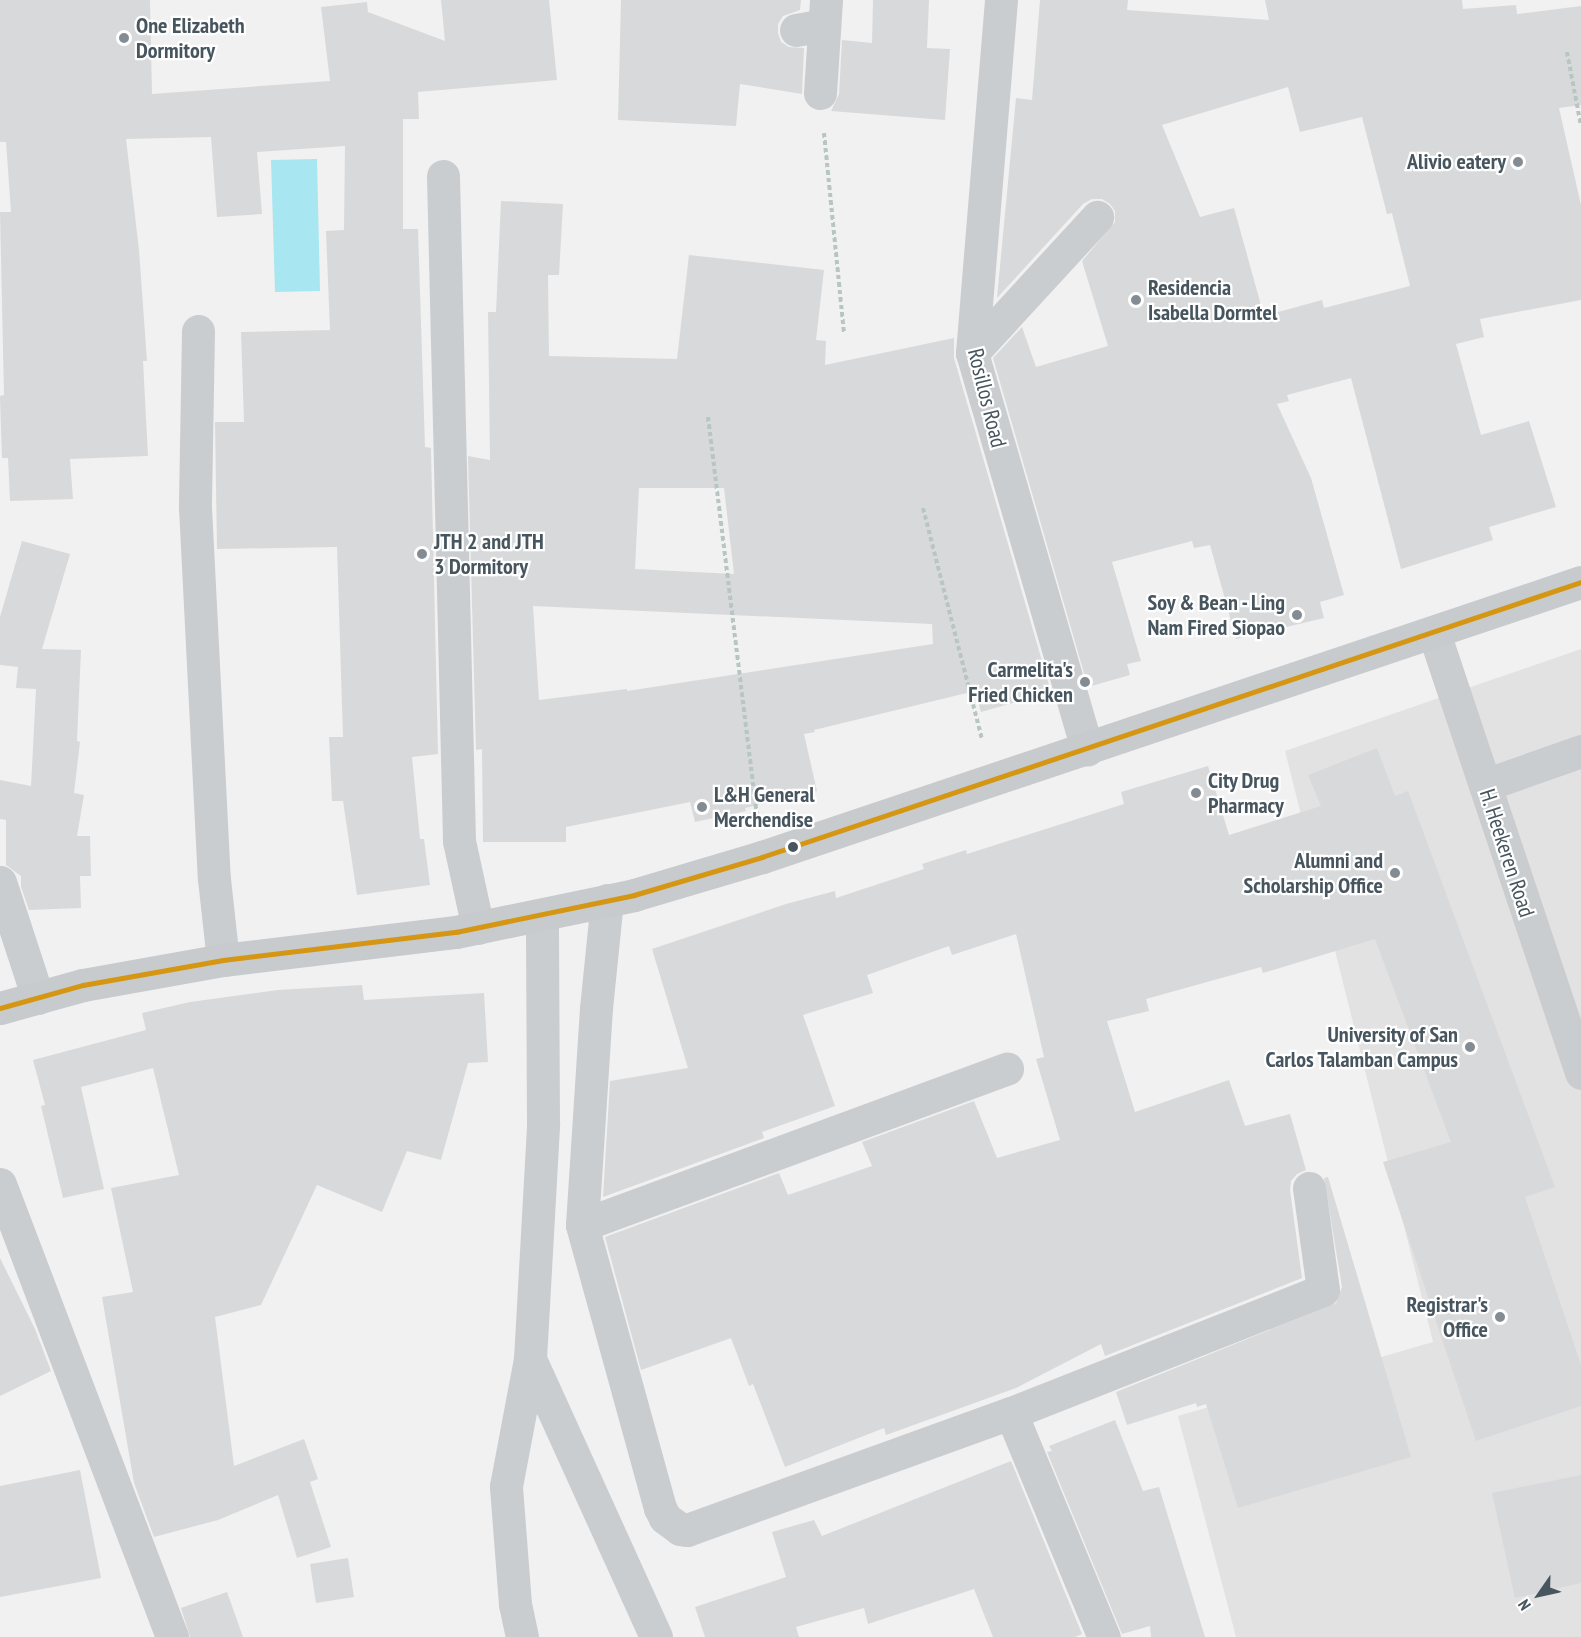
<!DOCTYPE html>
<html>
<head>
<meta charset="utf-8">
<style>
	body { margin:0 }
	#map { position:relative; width:1581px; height:1637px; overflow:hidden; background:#f2f1f1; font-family:"PT Sans Narrow",sans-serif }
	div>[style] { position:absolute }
	.education>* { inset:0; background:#e3e2e3 }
	.water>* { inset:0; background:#a8e6f1 }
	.building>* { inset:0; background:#d8d9da }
	.path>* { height:4px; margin-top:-2px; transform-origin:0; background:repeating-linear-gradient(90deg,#b8c6c1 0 4.5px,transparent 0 7.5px) }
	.minor>* { height:33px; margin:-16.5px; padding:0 16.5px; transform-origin:16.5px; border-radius:16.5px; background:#cacdd0 }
	.major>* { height:33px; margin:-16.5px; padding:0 16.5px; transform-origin:16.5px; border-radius:16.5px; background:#c7cbce }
	.bus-1>* { height:4.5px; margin:-2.25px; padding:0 2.25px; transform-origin:2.25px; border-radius:2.25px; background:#d49613 }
	.dots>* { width:16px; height:16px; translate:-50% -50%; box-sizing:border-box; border:3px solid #fff; border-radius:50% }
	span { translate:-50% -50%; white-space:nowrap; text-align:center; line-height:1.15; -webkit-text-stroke:4.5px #fff; paint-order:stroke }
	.poi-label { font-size:22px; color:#47555f; font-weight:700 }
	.left { translate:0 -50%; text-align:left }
	.right { translate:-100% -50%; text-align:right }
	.street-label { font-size:22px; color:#47555f }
	.north { position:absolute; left:1509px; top:1565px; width:60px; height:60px; -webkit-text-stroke:4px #fff; paint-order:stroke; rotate:236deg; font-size:16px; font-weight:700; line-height:24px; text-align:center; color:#47555f }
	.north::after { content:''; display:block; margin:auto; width:21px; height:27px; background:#47555f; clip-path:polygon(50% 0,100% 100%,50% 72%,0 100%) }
</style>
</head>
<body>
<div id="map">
	<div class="education">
		<div style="clip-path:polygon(1581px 649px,1581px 1637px,1236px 1637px,1178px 1416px,1433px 1342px,1285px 751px)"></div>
	</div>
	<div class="water">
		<div style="clip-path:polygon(317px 159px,320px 291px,275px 292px,271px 160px)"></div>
	</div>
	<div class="building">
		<div style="clip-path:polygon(0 0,150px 0,152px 94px,330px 81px,321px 7px,367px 2px,368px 12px,445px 41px,441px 0,549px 0,557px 80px,418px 92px,419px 119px,403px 119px,403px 229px,418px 229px,425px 447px,431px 448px,438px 754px,412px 757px,420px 839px,424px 839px,430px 885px,357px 895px,343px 801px,332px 801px,329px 737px,343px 737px,337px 547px,217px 549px,215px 422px,244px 422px,241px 332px,330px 330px,326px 231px,344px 230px,345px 146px,257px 152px,262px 214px,217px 217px,211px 137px,126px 139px,139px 250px,147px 361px,143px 361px,148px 456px,70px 459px,73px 499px,10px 501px,8px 458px,2px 458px,0 399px,0 396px,4px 395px,0 212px,11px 212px,6px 142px,0 142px)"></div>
		<div style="clip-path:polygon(621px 0,801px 0,800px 10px,783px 16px,778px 24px,778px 33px,781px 42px,789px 47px,804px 48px,802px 94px,740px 84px,736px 126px,618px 120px)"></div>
		<div style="clip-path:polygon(873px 0,929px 0,927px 48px,950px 49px,945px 120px,831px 111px,839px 94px,842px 40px,872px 43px)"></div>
		<div style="clip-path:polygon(evenodd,1040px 0,1128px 0,1127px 10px,1269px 20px,1265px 0,1462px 0,1463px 9px,1516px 5px,1517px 14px,1581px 6px,1581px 105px,1559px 108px,1581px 205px,1581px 300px,1480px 319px,1484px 337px,1456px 344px,1481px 435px,1529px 421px,1556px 507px,1489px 527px,1493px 540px,1401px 569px,1351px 378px,1287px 395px,1289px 401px,1277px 404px,1311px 478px,1344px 595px,1320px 602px,1324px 618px,1236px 639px,1210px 545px,1194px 548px,1192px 541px,1112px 562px,1141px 661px,1127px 664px,1130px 675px,1088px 687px,993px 358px,1022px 327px,1036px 367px,1108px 346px,1082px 261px,1115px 222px,1115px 211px,1110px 204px,1102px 199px,1092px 199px,1083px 204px,997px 298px,1016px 98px,1032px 100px,1040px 0,1288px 87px,1300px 132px,1362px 117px,1387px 214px,1392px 213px,1410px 286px,1324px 308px,1322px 300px,1264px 316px,1234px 208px,1200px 217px,1162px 125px,1288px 87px)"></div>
		<div style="clip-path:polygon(evenodd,501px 201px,563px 204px,559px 275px,548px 275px,549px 356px,677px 359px,689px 255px,824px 270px,816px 340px,826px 341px,825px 365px,954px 338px,954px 358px,1051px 692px,981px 712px,975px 691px,814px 730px,815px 732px,804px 734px,817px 791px,745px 808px,746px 811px,695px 822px,690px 802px,566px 827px,566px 842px,483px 842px,482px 749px,476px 750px,468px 456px,490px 460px,488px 312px,496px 312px,501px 201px,639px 488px,724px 488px,734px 574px,635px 569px,639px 488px,501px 201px,533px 606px,932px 624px,933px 644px,627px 691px,627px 689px,539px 700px,533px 606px)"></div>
		<div style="clip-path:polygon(22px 541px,70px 554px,42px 649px,81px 650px,77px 741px,80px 742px,74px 793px,84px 795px,77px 836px,90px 836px,91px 876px,80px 876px,81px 908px,29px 910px,21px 887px,21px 876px,6px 865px,6px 820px,0 819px,0 780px,31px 786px,36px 689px,16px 688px,18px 667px,0 665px,0 617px)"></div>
		<div style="clip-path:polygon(1377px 748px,1395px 796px,1408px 791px,1555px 1187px,1525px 1197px,1581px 1365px,1581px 1406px,1476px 1441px,1383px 1162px,1451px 1142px,1375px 939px,1263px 973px,1261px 967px,1146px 999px,1149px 1011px,1107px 1021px,1135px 1112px,1229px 1080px,1245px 1126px,1290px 1114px,1306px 1170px,1297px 1174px,1291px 1181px,1290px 1190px,1302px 1278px,1105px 1356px,1101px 1344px,1016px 1388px,886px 1435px,884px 1428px,785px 1467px,753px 1384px,749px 1386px,731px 1338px,641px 1370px,605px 1237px,779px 1173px,788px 1195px,872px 1166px,862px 1142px,974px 1101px,997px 1158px,1060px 1140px,1036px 1059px,1044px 1057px,1016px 934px,952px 955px,949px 946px,867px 975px,873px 993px,803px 1015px,835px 1106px,762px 1132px,764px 1138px,603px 1197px,610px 1081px,688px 1068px,652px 949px,786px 904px,835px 891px,836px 898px,924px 869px,922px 864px,966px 850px,967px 854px,1124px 804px,1121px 792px,1208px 766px,1229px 835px,1321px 806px,1308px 775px)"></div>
		<div style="clip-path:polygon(362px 985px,364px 1000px,484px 993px,488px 1062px,468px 1063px,441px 1160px,407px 1151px,382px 1212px,317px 1185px,261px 1305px,215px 1317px,234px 1466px,304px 1439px,318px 1479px,310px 1482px,331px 1547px,297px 1558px,278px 1495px,218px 1520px,154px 1537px,134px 1483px,102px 1297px,133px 1292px,111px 1188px,179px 1175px,153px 1068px,81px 1087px,104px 1189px,63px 1198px,41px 1106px,45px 1105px,33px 1060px,146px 1030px,142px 1013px,190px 1002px,278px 990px)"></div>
		<div style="clip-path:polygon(1328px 1177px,1411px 1457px,1238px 1508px,1206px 1404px,1197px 1407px,1196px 1403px,1127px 1425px,1116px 1392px,1336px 1303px,1342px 1287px,1324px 1178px)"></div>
		<div style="clip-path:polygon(0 1258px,35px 1329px,51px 1371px,0 1396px)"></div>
		<div style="clip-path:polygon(1115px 1420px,1143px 1491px,1159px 1487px,1205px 1637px,1151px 1637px,1150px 1626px,1122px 1634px,1047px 1452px,1052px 1451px,1049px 1446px)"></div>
		<div style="clip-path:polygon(1011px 1461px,1082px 1634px,1075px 1637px,993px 1637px,974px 1589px,868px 1624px,864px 1608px,796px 1627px,799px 1637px,705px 1637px,695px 1607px,786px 1577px,772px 1532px,814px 1520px,822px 1536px)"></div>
		<div style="clip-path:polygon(80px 1470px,101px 1578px,0 1597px,0 1486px)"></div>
		<div style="clip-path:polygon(1581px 1475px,1581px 1583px,1515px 1598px,1492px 1493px)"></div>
		<div style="clip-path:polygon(348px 1558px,354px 1597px,316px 1603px,310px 1564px)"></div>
		<div style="clip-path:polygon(227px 1592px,243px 1637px,190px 1637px,181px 1608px)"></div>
	</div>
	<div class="path">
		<div style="left:1567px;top:52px;width:75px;rotate:79.3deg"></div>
		<div style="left:824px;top:133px;width:200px;rotate:84.3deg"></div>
		<div style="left:708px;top:417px;width:404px;rotate:83deg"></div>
		<div style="left:923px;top:508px;width:239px;rotate:75.7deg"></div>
	</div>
	<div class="minor">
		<div style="left:1001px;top:0;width:354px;rotate:94.7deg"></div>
		<div style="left:972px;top:353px;width:413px;rotate:73.8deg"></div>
		<div style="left:796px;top:30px;width:27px;rotate:-10deg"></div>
		<div style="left:820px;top:93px;width:93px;rotate:-86.3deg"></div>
		<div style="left:443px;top:176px;width:665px;rotate:88.62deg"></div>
		<div style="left:459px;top:841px;width:89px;rotate:77.7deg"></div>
		<div style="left:198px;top:331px;width:176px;rotate:91deg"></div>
		<div style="left:195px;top:507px;width:372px;rotate:87.1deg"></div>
		<div style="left:214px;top:879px;width:81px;rotate:83.7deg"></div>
		<div style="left:972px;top:353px;width:185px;rotate:-47.4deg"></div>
		<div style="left:1434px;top:633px;width:464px;rotate:71.5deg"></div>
		<div style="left:1485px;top:785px;width:102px;rotate:-19.5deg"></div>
		<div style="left:0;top:882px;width:122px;rotate:71.9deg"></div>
		<div style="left:607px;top:900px;width:109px;rotate:95.8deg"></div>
		<div style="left:596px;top:1008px;width:217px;rotate:93.7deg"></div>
		<div style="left:582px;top:1225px;width:294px;rotate:74.6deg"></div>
		<div style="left:660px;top:1508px;width:11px;rotate:63deg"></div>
		<div style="left:665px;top:1518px;width:19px;rotate:36deg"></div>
		<div style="left:680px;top:1529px;width:7px;rotate:8deg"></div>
		<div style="left:687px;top:1530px;width:344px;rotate:-19.9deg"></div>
		<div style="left:1011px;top:1413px;width:335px;rotate:-21.5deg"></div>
		<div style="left:1323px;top:1290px;width:103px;rotate:-97.8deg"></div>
		<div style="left:0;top:1184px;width:485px;rotate:69.2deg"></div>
		<div style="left:582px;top:1225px;width:453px;rotate:-20.2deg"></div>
		<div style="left:530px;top:1359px;width:305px;rotate:65.6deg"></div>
		<div style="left:1011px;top:1413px;width:243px;rotate:67.5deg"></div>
		<div style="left:522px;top:1637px;width:34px;rotate:-102deg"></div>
		<div style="left:515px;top:1604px;width:118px;rotate:-94.4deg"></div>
		<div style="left:506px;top:1486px;width:129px;rotate:-79.3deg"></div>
		<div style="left:530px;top:1359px;width:236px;rotate:-86.8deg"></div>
		<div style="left:543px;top:1123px;width:207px;rotate:-90.3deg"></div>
	</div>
	<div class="major">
		<div style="left:0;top:1008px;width:86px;rotate:-15.5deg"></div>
		<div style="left:83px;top:985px;width:142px;rotate:-10.1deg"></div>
		<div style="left:223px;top:960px;width:235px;rotate:-6.9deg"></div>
		<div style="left:456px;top:932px;width:182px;rotate:-11.7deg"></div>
		<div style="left:634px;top:895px;width:134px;rotate:-16.5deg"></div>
		<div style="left:762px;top:857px;width:864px;rotate:-18.56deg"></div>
	</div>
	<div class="bus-1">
		<div style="left:0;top:1008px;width:86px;rotate:-15.5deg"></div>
		<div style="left:83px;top:985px;width:142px;rotate:-10.1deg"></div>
		<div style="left:223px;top:960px;width:235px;rotate:-6.9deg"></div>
		<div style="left:456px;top:932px;width:182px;rotate:-11.7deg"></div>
		<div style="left:634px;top:895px;width:134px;rotate:-16.5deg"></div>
		<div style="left:762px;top:857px;width:864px;rotate:-18.56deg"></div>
	</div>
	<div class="dots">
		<div style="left:124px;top:38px;background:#838c92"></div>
		<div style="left:1518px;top:162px;background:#838c92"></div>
		<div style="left:1136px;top:300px;background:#838c92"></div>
		<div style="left:422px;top:554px;background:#838c92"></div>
		<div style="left:1297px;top:615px;background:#838c92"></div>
		<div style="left:1085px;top:682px;background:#838c92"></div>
		<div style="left:1196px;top:793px;background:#838c92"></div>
		<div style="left:702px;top:807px;background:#838c92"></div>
		<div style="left:793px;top:847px;background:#47555f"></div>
		<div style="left:1395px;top:873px;background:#838c92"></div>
		<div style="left:1470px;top:1047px;background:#838c92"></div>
		<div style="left:1500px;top:1317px;background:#838c92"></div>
	</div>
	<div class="poi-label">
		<span class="left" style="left:136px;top:38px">One Elizabeth<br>Dormitory</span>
		<span class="right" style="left:1506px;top:162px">Alivio eatery</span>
		<span class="left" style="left:1148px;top:300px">Residencia<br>Isabella Dormtel</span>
		<span class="left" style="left:434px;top:554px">JTH 2 and JTH<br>3 Dormitory</span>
		<span class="right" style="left:1285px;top:615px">Soy &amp; Bean - Ling<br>Nam Fired Siopao</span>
		<span class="right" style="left:1073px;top:682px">Carmelita's<br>Fried Chicken</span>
		<span class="left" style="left:1208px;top:793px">City Drug<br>Pharmacy</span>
		<span class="left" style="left:714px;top:807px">L&amp;H General<br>Merchendise</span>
		<span class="right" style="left:1383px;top:873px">Alumni and<br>Scholarship Office</span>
		<span class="right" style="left:1458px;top:1047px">University of San<br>Carlos Talamban Campus</span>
		<span class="right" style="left:1488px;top:1317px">Registrar's<br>Office</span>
	</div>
	<div class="street-label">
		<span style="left:987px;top:398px;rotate:76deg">Rosillos Road</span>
		<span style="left:1507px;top:853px;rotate:72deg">H. Heekeren Road</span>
	</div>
	<div class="north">N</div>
</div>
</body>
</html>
